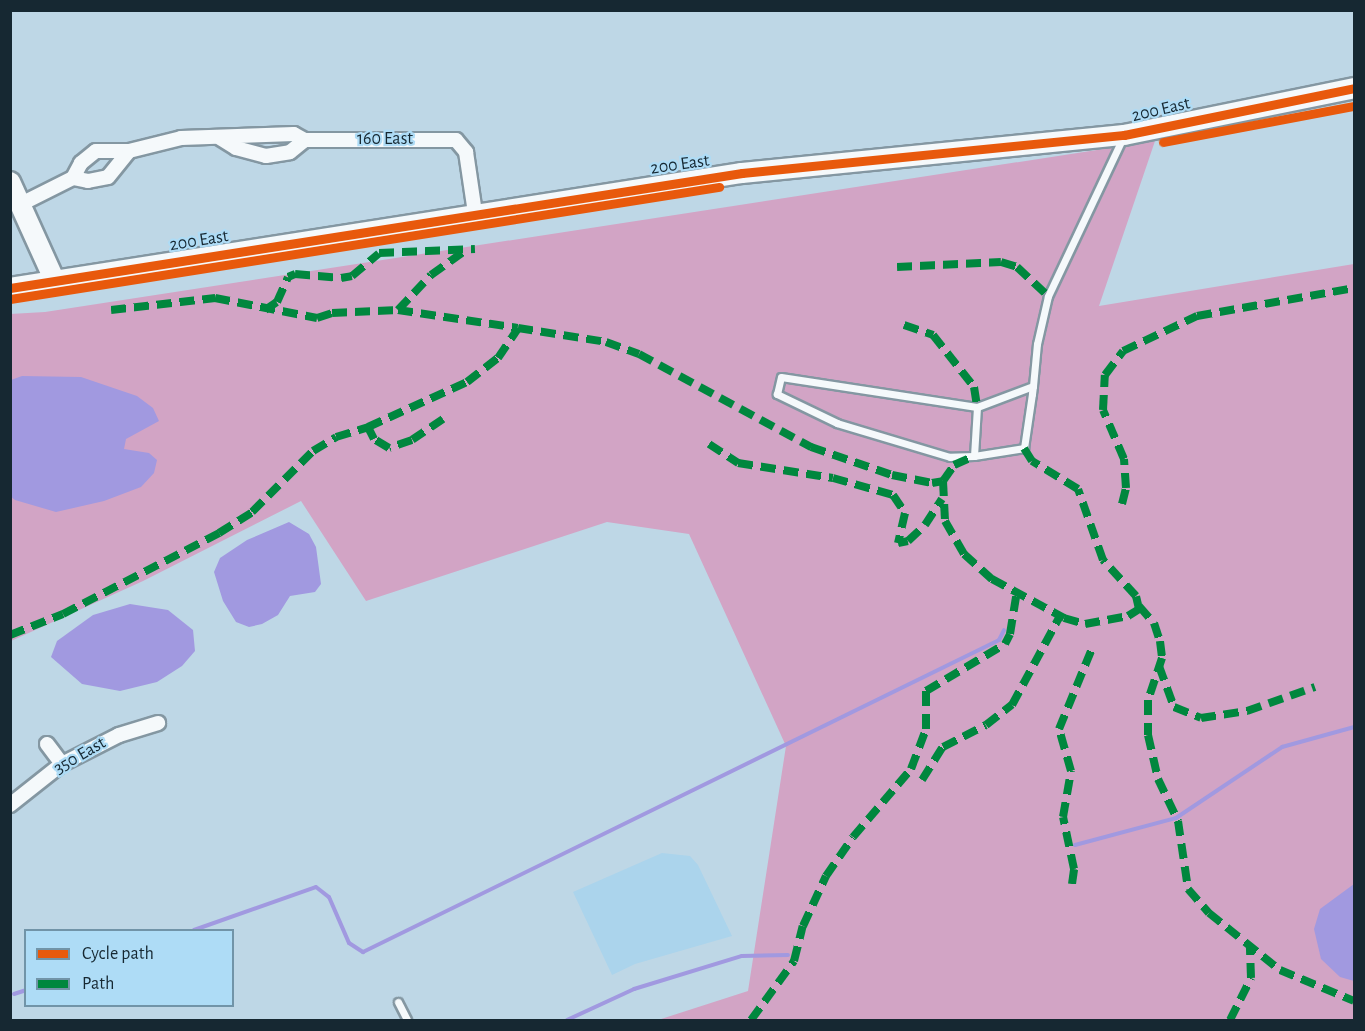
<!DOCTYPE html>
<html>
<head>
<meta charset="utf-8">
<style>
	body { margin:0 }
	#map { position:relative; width:1365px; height:1031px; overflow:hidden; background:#bed7e6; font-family:"Alegreya Sans",sans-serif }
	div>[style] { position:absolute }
	.built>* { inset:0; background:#abd4ec }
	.green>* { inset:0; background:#d2a4c5 }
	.water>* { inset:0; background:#a199e0 }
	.stream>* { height:4px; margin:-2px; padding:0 2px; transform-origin:2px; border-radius:2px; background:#a199e0 }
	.roads { filter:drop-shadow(2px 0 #8497a2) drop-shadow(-2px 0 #8497a2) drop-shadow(0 2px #8497a2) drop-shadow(0 -2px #8497a2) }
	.lane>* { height:7px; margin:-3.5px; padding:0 3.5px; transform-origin:3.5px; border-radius:3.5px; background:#f5f9fb }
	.street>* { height:14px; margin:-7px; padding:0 7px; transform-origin:7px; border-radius:7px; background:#f5f9fb }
	.secondary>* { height:20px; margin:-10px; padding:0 10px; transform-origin:10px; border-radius:10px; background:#f5f9fb }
	.quiet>* { height:8px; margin-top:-4px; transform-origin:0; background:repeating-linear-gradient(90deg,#00873e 0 15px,transparent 0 23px) }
	.cycleway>* { height:9px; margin:-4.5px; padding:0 4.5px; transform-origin:4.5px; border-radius:4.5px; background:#e8590c }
	span { translate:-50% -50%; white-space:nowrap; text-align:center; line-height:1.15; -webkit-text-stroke:4.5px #aedcf6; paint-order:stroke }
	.street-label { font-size:18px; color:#162832 }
	.frame { position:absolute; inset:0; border:12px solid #162832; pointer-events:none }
	.legend { position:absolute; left:24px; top:929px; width:210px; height:78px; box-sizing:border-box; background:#aedcf6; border:2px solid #7194a8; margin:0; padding:8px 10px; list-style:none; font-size:18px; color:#162832 }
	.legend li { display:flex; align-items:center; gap:12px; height:30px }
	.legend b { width:30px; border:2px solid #7194a8 }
</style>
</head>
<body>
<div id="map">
	<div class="built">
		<div style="clip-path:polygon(662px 853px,690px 856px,698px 865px,732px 936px,635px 964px,612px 975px,573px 892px)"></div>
	</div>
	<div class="green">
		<div style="clip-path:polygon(1155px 141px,1099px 306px,1354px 264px,1354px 1020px,658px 1020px,748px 991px,786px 746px,689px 534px,607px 522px,366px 601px,301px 501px,143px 581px,11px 641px,10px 314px,45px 312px)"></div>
	</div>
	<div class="water">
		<div style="clip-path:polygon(22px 376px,81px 377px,137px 396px,153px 408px,159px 421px,126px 439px,124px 449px,149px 453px,157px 460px,154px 473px,141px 487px,104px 501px,56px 512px,15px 500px,10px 496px,11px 380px)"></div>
		<div style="clip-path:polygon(289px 522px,309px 534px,316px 547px,321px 584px,315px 592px,290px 596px,278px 615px,262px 624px,249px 627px,236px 622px,223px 601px,214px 572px,220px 558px,247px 540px)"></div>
		<div style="clip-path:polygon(130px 604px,168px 610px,193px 630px,195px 651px,182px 666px,157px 682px,120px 691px,82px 684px,51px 657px,57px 641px,93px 615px)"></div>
		<div style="clip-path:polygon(1354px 884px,1354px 981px,1340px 977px,1321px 959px,1314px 929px,1320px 909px)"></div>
	</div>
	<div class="stream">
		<div style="left:1075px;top:845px;width:105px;rotate:-15deg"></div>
		<div style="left:1176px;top:818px;width:128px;rotate:-33.8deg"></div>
		<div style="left:1282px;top:747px;width:75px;rotate:-15.5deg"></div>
		<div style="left:194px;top:930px;width:129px;rotate:-19.4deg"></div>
		<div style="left:316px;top:887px;width:16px;rotate:38deg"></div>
		<div style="left:329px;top:897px;width:50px;rotate:66.5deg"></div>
		<div style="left:349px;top:943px;width:17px;rotate:33deg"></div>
		<div style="left:363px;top:952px;width:708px;rotate:-26.13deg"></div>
		<div style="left:999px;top:640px;width:11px;rotate:-63deg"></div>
		<div style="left:14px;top:994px;width:13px;rotate:-18deg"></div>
		<div style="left:567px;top:1020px;width:74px;rotate:-24.8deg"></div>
		<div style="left:634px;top:989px;width:113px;rotate:-17deg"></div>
		<div style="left:742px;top:956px;width:46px;rotate:-1.2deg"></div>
	</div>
	<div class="roads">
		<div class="lane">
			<div style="left:1033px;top:386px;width:60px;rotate:159.4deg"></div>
			<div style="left:977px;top:407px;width:49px;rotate:93.5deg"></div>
			<div style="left:974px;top:456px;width:51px;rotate:-9.1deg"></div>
			<div style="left:1024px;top:448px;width:55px;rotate:-81.6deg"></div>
			<div style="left:1032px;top:394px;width:8px;rotate:-83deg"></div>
			<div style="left:1033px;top:386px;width:42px;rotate:-84.6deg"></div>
			<div style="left:1037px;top:344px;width:49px;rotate:-77.1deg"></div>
			<div style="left:1048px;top:296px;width:176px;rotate:-64.7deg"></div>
			<div style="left:974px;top:456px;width:24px;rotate:178deg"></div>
			<div style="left:950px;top:457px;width:118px;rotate:-163.3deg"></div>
			<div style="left:837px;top:423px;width:67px;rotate:-154.2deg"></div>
			<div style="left:777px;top:394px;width:17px;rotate:-77deg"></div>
			<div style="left:781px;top:377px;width:198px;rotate:8.7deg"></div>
			<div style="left:398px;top:1002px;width:20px;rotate:63deg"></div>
		</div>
		<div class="street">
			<div style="left:220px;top:138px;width:19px;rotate:32deg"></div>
			<div style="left:236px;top:148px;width:31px;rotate:15deg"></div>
			<div style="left:266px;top:156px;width:24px;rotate:-9deg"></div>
			<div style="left:290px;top:152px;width:19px;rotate:-39deg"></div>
			<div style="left:73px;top:178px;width:15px;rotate:11deg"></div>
			<div style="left:88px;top:181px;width:20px;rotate:-11deg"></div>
			<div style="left:108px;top:177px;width:33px;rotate:-51deg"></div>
			<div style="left:21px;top:204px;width:58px;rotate:-26.6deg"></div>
			<div style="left:73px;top:178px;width:17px;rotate:-62deg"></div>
			<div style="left:81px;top:163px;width:19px;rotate:-39deg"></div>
			<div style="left:96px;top:151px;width:33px"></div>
			<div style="left:129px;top:151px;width:54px;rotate:-14deg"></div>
			<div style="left:181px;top:138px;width:113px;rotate:-2deg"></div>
			<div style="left:294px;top:134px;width:13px;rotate:29deg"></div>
			<div style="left:305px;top:140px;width:151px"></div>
			<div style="left:456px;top:140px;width:16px;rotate:50deg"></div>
			<div style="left:466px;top:152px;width:62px;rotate:81.6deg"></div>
			<div style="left:47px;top:744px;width:25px;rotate:53deg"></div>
			<div style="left:10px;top:805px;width:66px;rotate:-38.3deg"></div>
			<div style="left:62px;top:764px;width:64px;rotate:-27deg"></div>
			<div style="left:119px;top:735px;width:41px;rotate:-17.1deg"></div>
		</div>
		<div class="secondary">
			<div style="left:10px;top:182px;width:109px;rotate:65.6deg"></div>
			<div style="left:10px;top:288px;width:741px;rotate:-8.93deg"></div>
			<div style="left:742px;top:173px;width:384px;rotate:-5.7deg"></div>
			<div style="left:1124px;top:135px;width:235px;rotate:-11.5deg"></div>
		</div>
	</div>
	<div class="quiet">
		<div style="left:897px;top:267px;width:104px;rotate:-2.8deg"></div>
		<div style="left:1001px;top:262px;width:17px;rotate:17deg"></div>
		<div style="left:1017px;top:267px;width:42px;rotate:43.1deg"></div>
		<div style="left:111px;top:310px;width:105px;rotate:-6.6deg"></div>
		<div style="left:215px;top:298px;width:104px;rotate:11.1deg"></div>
		<div style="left:317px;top:318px;width:16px;rotate:-18deg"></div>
		<div style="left:332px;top:313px;width:66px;rotate:-2.6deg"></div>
		<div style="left:398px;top:310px;width:121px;rotate:8.5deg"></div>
		<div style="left:265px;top:310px;width:14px;rotate:-34deg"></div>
		<div style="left:277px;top:302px;width:27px;rotate:-66deg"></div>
		<div style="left:288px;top:277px;width:8px;rotate:-23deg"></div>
		<div style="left:295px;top:274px;width:46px;rotate:5deg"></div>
		<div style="left:341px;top:278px;width:11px;rotate:-10deg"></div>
		<div style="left:352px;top:276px;width:35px;rotate:-40deg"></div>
		<div style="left:379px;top:253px;width:96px;rotate:-2.4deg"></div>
		<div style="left:398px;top:310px;width:48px;rotate:-46.7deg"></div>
		<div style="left:431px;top:275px;width:43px;rotate:-35.5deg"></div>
		<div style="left:904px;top:325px;width:31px;rotate:19deg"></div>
		<div style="left:933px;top:335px;width:66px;rotate:51.7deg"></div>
		<div style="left:974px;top:387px;width:20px;rotate:81deg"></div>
		<div style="left:443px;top:419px;width:37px;rotate:146deg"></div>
		<div style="left:412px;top:440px;width:24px;rotate:161deg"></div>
		<div style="left:389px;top:448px;width:17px;rotate:-149deg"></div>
		<div style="left:374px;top:439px;width:13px;rotate:-117deg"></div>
		<div style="left:368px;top:427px;width:109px;rotate:-24.4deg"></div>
		<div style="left:467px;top:382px;width:39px;rotate:-38deg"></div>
		<div style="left:498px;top:358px;width:36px;rotate:-56deg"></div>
		<div style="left:518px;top:328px;width:89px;rotate:9deg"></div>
		<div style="left:606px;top:342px;width:35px;rotate:20deg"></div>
		<div style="left:639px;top:354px;width:196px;rotate:28.4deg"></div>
		<div style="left:811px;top:447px;width:86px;rotate:19.1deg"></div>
		<div style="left:892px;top:475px;width:41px;rotate:11.3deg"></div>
		<div style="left:932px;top:483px;width:11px;rotate:-10deg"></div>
		<div style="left:943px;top:481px;width:19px;rotate:-55deg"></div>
		<div style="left:954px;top:465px;width:22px;rotate:-24deg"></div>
		<div style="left:709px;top:444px;width:35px;rotate:33deg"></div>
		<div style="left:738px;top:463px;width:96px;rotate:9deg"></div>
		<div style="left:833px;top:478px;width:62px;rotate:15.8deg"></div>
		<div style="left:893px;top:495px;width:22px;rotate:56deg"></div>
		<div style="left:905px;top:513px;width:31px;rotate:103deg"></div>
		<div style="left:898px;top:543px;width:10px;rotate:-11deg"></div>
		<div style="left:908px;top:541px;width:23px;rotate:-43deg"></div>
		<div style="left:925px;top:525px;width:31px;rotate:-57deg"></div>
		<div style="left:943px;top:481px;width:40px;rotate:87.1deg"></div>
		<div style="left:945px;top:521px;width:38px;rotate:60deg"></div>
		<div style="left:964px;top:554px;width:38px;rotate:42deg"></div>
		<div style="left:992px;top:579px;width:82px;rotate:28.4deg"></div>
		<div style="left:1064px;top:618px;width:22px;rotate:16deg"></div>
		<div style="left:1085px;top:624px;width:44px;rotate:-10.5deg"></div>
		<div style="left:1128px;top:616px;width:13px;rotate:-32deg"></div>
		<div style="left:1139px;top:609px;width:13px;rotate:-103deg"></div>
		<div style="left:1136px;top:596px;width:49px;rotate:-132.5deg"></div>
		<div style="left:1103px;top:560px;width:75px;rotate:-109.4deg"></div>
		<div style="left:1078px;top:489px;width:54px;rotate:-148.7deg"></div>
		<div style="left:1032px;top:461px;width:15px;rotate:-122deg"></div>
		<div style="left:1122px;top:504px;width:16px;rotate:-76deg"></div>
		<div style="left:1126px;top:488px;width:29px;rotate:-94deg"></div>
		<div style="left:1124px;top:459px;width:53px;rotate:-113.2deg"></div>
		<div style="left:1103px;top:410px;width:35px;rotate:-87deg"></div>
		<div style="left:1105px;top:375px;width:30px;rotate:-53deg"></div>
		<div style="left:1123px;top:351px;width:82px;rotate:-25.3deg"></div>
		<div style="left:1197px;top:316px;width:159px;rotate:-10.1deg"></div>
		<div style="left:1139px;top:606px;width:23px;rotate:49deg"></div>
		<div style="left:1154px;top:623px;width:19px;rotate:72deg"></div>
		<div style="left:1160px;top:641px;width:17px;rotate:83deg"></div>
		<div style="left:1162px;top:658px;width:44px;rotate:108.4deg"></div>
		<div style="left:1148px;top:700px;width:35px;rotate:90deg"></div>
		<div style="left:1148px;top:735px;width:45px;rotate:77.2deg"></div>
		<div style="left:1158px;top:779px;width:47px;rotate:64.5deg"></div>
		<div style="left:1178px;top:821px;width:69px;rotate:81.6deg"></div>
		<div style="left:1188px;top:889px;width:32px;rotate:49deg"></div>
		<div style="left:1209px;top:913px;width:91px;rotate:38.8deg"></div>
		<div style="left:1280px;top:970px;width:80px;rotate:22.7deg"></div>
		<div style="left:10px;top:635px;width:57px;rotate:-21.6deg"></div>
		<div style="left:63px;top:614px;width:176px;rotate:-27.4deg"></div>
		<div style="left:219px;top:533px;width:39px;rotate:-32deg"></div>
		<div style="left:252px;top:512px;width:86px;rotate:-45deg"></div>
		<div style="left:313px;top:451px;width:27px;rotate:-31deg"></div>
		<div style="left:336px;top:437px;width:34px;rotate:-17deg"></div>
		<div style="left:1159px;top:666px;width:44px;rotate:69.9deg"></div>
		<div style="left:1174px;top:707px;width:29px;rotate:22deg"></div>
		<div style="left:1201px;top:718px;width:47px;rotate:-8.7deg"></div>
		<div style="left:1247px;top:711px;width:72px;rotate:-19.4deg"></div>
		<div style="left:922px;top:780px;width:39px;rotate:-58deg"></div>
		<div style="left:943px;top:747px;width:48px;rotate:-27.1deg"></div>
		<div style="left:986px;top:725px;width:33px;rotate:-38deg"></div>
		<div style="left:1012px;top:705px;width:101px;rotate:-61.7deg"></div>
		<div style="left:1072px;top:884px;width:15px;rotate:-82deg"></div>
		<div style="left:1074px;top:869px;width:53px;rotate:-101.9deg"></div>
		<div style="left:1063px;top:817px;width:47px;rotate:-80.1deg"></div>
		<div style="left:1071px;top:771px;width:44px;rotate:-105.9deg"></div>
		<div style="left:1059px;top:729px;width:90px;rotate:-67.7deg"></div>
		<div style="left:751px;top:1020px;width:73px;rotate:-53.9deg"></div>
		<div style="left:794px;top:961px;width:36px;rotate:-76deg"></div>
		<div style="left:803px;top:926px;width:55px;rotate:-65.3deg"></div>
		<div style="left:826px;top:876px;width:47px;rotate:-55.3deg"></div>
		<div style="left:853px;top:837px;width:89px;rotate:-49.5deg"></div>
		<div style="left:911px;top:769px;width:43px;rotate:-69.4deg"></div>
		<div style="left:926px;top:729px;width:38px;rotate:-90deg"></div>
		<div style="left:926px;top:691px;width:92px;rotate:-30.7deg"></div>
		<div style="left:1005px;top:644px;width:11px;rotate:-63deg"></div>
		<div style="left:1010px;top:634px;width:44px;rotate:-80.8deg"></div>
		<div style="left:1230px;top:1020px;width:47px;rotate:-63.4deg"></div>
		<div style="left:1251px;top:978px;width:31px;rotate:-92deg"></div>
	</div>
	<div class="cycleway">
		<div style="left:1163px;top:142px;width:194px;rotate:-10.7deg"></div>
		<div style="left:10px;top:288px;width:741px;rotate:-8.93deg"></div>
		<div style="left:742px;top:173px;width:384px;rotate:-5.7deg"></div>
		<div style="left:1124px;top:135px;width:235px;rotate:-11.5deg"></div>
		<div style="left:10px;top:299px;width:718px;rotate:-8.98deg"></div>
	</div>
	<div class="street-label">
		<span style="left:1161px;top:110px;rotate:-13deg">200 East</span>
		<span style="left:385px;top:139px">160 East</span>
		<span style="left:680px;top:165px;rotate:-8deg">200 East</span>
		<span style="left:199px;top:241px;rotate:-9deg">200 East</span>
		<span style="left:80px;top:756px;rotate:-30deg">350 East</span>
	</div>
	<div class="frame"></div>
	<ul class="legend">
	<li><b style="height:8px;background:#e8590c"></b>Cycle path</li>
	<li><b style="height:8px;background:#00873e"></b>Path</li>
	</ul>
</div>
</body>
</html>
